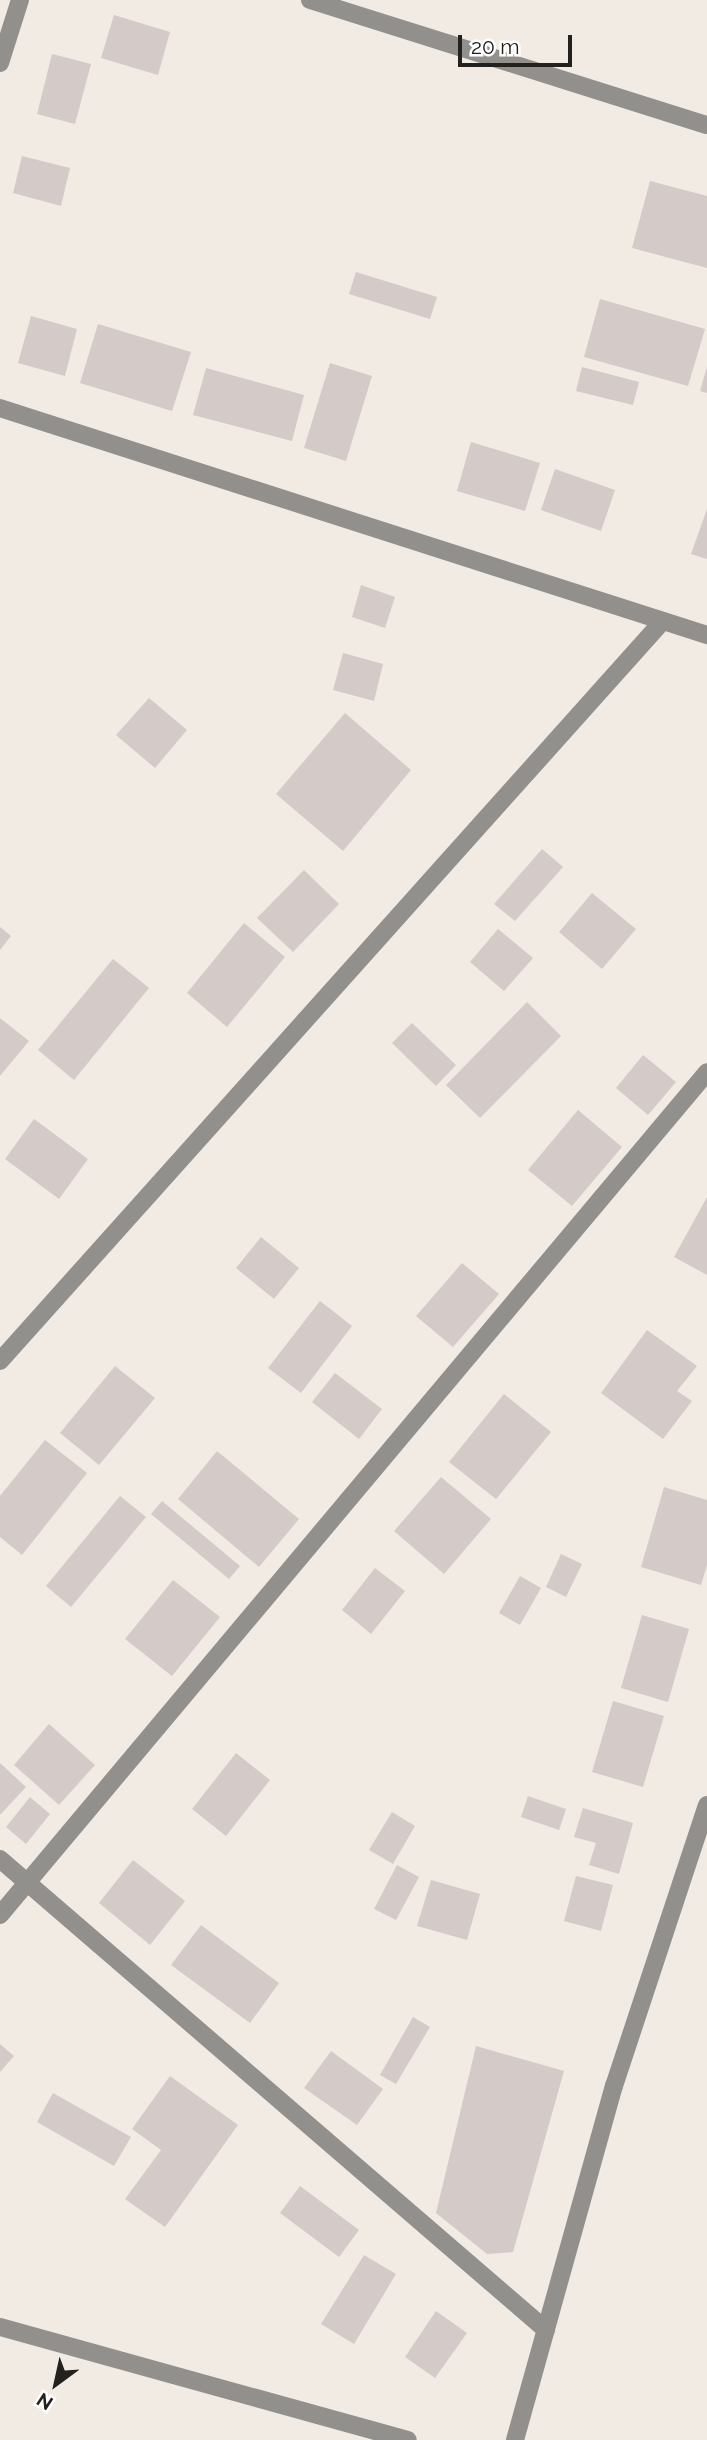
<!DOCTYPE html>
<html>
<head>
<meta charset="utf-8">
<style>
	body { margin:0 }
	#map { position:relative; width:707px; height:2440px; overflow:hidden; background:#f1ebe4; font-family:Raleway,sans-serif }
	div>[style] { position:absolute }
	.building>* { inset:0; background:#d4cac8 }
	.street>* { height:18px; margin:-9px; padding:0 9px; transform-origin:9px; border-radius:9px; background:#92908d }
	span { translate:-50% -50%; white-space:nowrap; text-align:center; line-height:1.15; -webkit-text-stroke:5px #fff; paint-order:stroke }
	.north { position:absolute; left:21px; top:2349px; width:70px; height:70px; -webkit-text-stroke:5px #fff; paint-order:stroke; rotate:213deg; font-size:19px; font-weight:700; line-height:28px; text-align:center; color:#23211e }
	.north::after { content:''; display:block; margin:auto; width:24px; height:32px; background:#23211e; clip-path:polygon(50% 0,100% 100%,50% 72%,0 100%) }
	.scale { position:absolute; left:458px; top:35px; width:114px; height:32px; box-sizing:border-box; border:4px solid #23211e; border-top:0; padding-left:9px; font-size:21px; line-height:24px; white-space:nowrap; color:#23211e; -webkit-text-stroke:5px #fff; paint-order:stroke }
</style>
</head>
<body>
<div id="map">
	<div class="building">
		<div style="clip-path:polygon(114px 15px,170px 32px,158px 75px,101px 58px)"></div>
		<div style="clip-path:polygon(52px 54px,91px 64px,75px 124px,37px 114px)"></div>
		<div style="clip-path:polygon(22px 156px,70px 168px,61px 206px,13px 193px)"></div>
		<div style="clip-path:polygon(650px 181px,707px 196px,707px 268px,632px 248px)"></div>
		<div style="clip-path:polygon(356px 272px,437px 297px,430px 319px,349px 294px)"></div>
		<div style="clip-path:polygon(600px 299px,705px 329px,688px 386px,584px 357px)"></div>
		<div style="clip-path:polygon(31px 316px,77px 329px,65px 376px,18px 363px)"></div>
		<div style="clip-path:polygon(98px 324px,191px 352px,172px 411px,80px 383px)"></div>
		<div style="clip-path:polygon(330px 363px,372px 376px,346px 461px,304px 448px)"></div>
		<div style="clip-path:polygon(582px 367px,639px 382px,633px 405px,576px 391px)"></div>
		<div style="clip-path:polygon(707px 367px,707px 393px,700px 391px)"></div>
		<div style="clip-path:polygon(206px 368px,304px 395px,292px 441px,193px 415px)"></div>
		<div style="clip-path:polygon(471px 442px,540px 463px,525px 511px,457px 491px)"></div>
		<div style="clip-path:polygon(555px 469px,615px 490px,601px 531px,541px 510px)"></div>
		<div style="clip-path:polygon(707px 509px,707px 559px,691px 554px)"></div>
		<div style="clip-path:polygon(361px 585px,395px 597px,385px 628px,352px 617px)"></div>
		<div style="clip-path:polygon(343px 653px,383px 664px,374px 701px,333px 690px)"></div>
		<div style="clip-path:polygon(149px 698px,187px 730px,155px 768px,116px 735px)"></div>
		<div style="clip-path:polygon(345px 713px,411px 770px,343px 851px,276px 794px)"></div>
		<div style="clip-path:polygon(542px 849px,563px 867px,515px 921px,494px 904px)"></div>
		<div style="clip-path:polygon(304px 870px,339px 904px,293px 952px,257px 918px)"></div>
		<div style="clip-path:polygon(592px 893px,636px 929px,602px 969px,559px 932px)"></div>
		<div style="clip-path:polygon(244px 923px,285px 957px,227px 1027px,187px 993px)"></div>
		<div style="clip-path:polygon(0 927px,11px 936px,0 950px)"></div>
		<div style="clip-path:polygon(498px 929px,533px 958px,504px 991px,470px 962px)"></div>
		<div style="clip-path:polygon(113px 959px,149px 988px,74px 1080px,38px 1050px)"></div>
		<div style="clip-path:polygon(527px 1002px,561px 1036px,480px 1118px,446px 1085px)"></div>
		<div style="clip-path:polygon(0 1018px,29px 1041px,0 1076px)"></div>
		<div style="clip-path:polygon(412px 1023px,456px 1065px,436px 1086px,392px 1043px)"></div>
		<div style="clip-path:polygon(643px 1055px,676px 1082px,648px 1115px,616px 1088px)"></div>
		<div style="clip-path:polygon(578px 1110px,622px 1147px,572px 1206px,528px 1170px)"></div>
		<div style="clip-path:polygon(34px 1119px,88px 1159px,59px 1199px,5px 1159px)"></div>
		<div style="clip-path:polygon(707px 1197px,707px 1275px,674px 1257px)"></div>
		<div style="clip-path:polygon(261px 1237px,299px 1268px,274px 1299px,236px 1268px)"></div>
		<div style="clip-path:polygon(462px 1263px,499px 1294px,453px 1347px,416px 1316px)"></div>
		<div style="clip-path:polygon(320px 1301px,352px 1326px,301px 1393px,268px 1368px)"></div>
		<div style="clip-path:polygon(647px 1330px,697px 1366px,677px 1391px,692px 1401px,663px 1439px,601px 1393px)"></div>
		<div style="clip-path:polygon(115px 1366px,155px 1398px,99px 1465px,60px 1433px)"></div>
		<div style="clip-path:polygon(335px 1373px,382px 1409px,359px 1439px,312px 1402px)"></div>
		<div style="clip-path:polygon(504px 1394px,551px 1432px,496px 1499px,449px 1462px)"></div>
		<div style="clip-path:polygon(45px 1440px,87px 1473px,22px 1555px,0 1537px,0 1496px)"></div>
		<div style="clip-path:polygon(217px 1451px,299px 1519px,259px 1567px,178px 1499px)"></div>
		<div style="clip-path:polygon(441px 1477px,491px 1519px,444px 1574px,394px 1531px)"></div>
		<div style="clip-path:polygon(664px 1487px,707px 1500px,707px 1565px,701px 1585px,641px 1567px)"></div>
		<div style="clip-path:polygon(120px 1496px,146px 1517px,71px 1607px,46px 1586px)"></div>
		<div style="clip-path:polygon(162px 1501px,240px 1566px,229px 1579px,151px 1514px)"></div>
		<div style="clip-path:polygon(561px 1554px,582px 1564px,566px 1597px,546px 1587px)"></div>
		<div style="clip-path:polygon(375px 1568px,405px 1591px,371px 1634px,342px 1610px)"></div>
		<div style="clip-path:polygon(520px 1576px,541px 1588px,520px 1625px,499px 1613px)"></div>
		<div style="clip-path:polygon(173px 1580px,220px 1617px,172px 1676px,125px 1639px)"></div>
		<div style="clip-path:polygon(642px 1615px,689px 1629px,668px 1702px,621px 1688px)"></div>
		<div style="clip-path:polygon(613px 1701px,664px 1716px,643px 1787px,592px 1772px)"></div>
		<div style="clip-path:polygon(49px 1724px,95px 1765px,59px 1805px,14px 1765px)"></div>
		<div style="clip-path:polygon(236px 1753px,270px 1780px,226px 1836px,192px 1809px)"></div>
		<div style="clip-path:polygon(0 1763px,26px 1787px,0 1815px)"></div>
		<div style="clip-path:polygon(528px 1796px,566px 1809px,559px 1830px,521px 1817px)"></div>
		<div style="clip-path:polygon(30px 1797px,50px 1814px,26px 1844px,6px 1827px)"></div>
		<div style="clip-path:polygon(583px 1808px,633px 1823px,619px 1874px,589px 1865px,596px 1843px,574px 1837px)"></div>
		<div style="clip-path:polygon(392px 1812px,415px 1826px,393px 1864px,369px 1850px)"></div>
		<div style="clip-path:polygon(133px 1860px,185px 1901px,150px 1945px,99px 1903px)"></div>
		<div style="clip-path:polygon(397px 1865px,419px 1877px,396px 1920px,374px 1909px)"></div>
		<div style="clip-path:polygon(576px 1876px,613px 1885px,601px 1931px,564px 1921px)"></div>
		<div style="clip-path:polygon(431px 1880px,480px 1894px,467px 1940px,417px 1926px)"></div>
		<div style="clip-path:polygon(201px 1925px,279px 1983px,250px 2023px,171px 1965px)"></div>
		<div style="clip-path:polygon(413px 2017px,430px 2027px,396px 2084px,380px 2075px)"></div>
		<div style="clip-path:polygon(0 2044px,14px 2056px,0 2072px)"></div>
		<div style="clip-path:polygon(476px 2046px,564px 2071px,513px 2252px,487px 2254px,436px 2213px)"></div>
		<div style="clip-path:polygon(331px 2051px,383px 2089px,357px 2125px,304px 2088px)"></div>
		<div style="clip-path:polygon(170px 2076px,238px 2125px,165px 2227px,125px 2199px,161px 2150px,132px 2129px)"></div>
		<div style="clip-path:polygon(53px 2093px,131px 2137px,114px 2166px,37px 2122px)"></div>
		<div style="clip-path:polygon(300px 2186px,359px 2230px,339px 2257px,280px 2213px)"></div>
		<div style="clip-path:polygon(364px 2255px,396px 2274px,354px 2344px,321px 2324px)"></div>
		<div style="clip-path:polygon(436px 2311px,467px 2333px,435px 2378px,405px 2357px)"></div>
	</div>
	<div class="street">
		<div style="left:310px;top:0;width:416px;rotate:17.5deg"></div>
		<div style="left:0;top:63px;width:66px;rotate:-72.4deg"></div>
		<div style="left:0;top:408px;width:743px;rotate:17.8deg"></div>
		<div style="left:0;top:1361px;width:992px;rotate:-48.15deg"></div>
		<div style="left:0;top:1859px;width:721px;rotate:40.78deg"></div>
		<div style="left:0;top:1915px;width:1100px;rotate:-50.01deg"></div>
		<div style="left:0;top:2327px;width:423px;rotate:15.5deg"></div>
		<div style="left:515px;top:2440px;width:368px;rotate:-74.4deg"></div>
		<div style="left:614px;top:2086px;width:296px;rotate:-71.7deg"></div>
	</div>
	<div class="north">N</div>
	<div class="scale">20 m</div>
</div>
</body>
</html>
